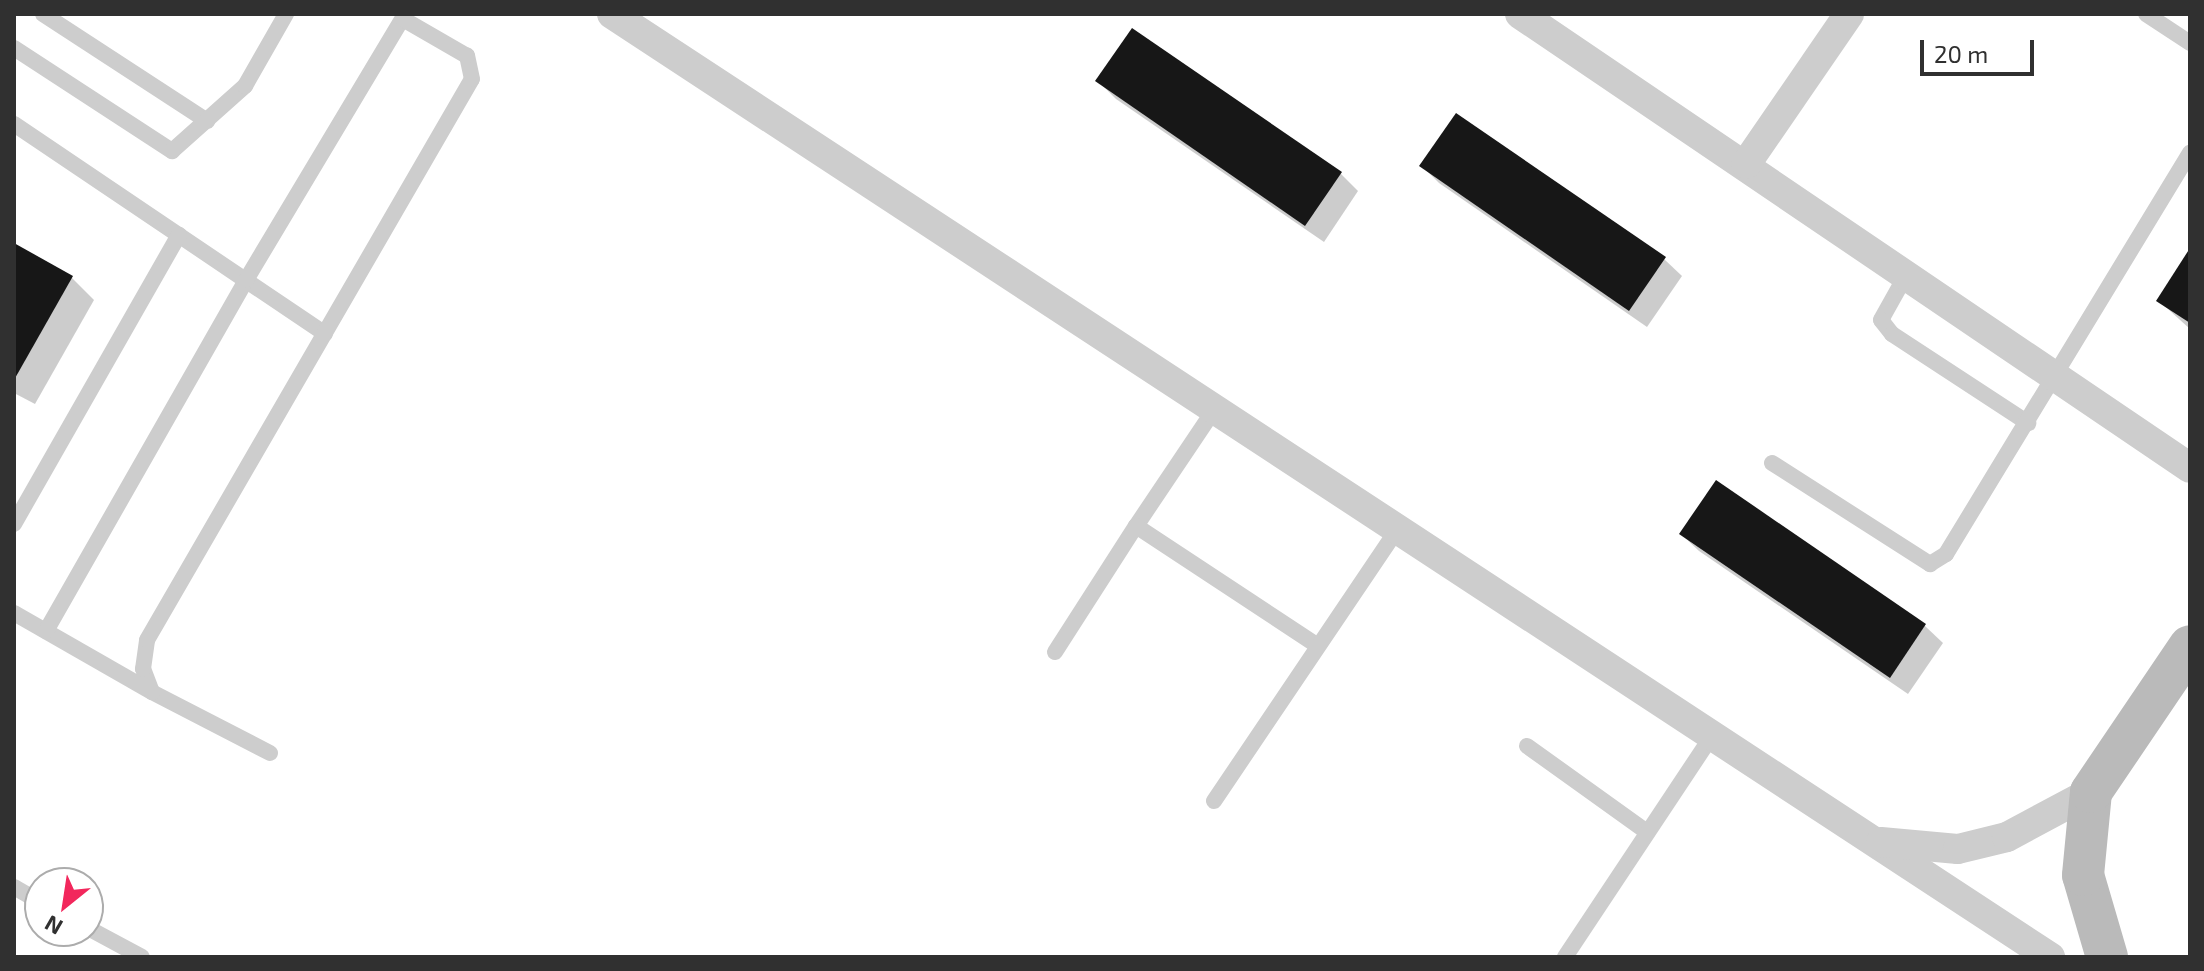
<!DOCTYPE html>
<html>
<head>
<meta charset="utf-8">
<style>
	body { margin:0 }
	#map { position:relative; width:2204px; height:971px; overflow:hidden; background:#fff; font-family:"Exo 2",sans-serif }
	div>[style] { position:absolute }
	.shadow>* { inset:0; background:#0003 }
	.building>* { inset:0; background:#171717 }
	.lane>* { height:16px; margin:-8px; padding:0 8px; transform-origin:8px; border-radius:8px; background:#cdcdcd }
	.street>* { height:30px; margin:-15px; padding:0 15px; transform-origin:15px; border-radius:15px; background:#cdcdcd }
	.secondary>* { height:42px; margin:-21px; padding:0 21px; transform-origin:21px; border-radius:21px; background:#bababa }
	span { translate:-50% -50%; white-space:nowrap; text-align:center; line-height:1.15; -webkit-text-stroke:8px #fff; paint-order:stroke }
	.frame { position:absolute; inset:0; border:16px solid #303030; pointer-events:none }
	.north { position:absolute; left:24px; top:867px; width:80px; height:80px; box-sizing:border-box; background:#fff; border:2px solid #acacac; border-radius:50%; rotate:210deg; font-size:22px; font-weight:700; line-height:32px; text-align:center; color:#303030 }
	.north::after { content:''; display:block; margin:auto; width:28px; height:36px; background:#f2275c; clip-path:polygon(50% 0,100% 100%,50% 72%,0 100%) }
	.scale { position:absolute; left:1920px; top:40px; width:114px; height:36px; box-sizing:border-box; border:4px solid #303030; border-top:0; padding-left:10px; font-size:24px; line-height:28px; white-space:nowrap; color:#303030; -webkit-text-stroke:6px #fff; paint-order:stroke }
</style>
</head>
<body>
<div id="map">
	<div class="shadow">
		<div style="clip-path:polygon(1133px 31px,1341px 174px,1358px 191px,1324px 242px,1116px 99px,1098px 81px)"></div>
		<div style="clip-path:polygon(1422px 166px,1664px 259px,1682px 276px,1647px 327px,1439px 183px)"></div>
		<div style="clip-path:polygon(14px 245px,72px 278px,94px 300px,35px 404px,14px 393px)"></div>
		<div style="clip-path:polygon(2190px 251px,2190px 329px,2158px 300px)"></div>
		<div style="clip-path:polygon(1716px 483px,1925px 626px,1943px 643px,1908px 694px,1699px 551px,1681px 534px)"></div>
	</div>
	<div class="building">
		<div style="clip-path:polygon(1132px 28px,1342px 172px,1305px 226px,1095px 81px)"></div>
		<div style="clip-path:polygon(1456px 113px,1666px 257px,1629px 311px,1419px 166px)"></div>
		<div style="clip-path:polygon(14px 243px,73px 276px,14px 380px)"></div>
		<div style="clip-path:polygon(2190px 248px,2190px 323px,2156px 301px)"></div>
		<div style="clip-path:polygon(1716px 480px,1926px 624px,1890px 678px,1679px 534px)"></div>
	</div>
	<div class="lane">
		<div style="left:43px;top:14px;width:196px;rotate:33.1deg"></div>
		<div style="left:2146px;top:14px;width:53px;rotate:33.4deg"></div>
		<div style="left:14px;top:48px;width:189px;rotate:33.1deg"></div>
		<div style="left:172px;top:151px;width:98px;rotate:-41.7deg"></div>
		<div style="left:245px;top:86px;width:83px;rotate:-60.3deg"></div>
		<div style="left:14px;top:124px;width:375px;rotate:34deg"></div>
		<div style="left:1905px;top:277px;width:49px;rotate:119.2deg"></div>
		<div style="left:1881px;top:320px;width:18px;rotate:52deg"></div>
		<div style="left:1892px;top:334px;width:163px;rotate:33.2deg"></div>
		<div style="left:1214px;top:410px;width:140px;rotate:123.9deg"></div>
		<div style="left:1136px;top:526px;width:218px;rotate:33.4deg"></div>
		<div style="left:1772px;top:463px;width:188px;rotate:32.6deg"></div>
		<div style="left:1930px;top:564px;width:19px;rotate:-32deg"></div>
		<div style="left:1946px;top:554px;width:470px;rotate:-58.7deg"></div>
		<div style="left:14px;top:524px;width:333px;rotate:-60.3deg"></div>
		<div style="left:14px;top:613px;width:159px;rotate:29.8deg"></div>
		<div style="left:46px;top:631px;width:404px;rotate:-60.3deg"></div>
		<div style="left:246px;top:280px;width:310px;rotate:-59.1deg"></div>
		<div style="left:1055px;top:652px;width:150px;rotate:-57.3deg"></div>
		<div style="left:1527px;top:746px;width:148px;rotate:35.6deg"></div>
		<div style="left:270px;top:753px;width:133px;rotate:-152.7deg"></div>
		<div style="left:152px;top:692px;width:25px;rotate:-111deg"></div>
		<div style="left:143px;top:669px;width:29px;rotate:-82deg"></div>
		<div style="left:147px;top:640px;width:648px;rotate:-59.92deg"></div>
		<div style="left:472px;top:79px;width:24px;rotate:-102deg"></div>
		<div style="left:467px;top:56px;width:74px;rotate:-150deg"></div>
		<div style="left:1214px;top:801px;width:327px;rotate:-56deg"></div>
		<div style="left:14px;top:887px;width:30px;rotate:30deg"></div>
		<div style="left:88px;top:928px;width:61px;rotate:28.2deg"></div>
		<div style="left:1565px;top:957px;width:264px;rotate:-56.4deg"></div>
	</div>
	<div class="street">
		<div style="left:612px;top:14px;width:1720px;rotate:33.26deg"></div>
		<div style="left:1520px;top:14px;width:809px;rotate:34.12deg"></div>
		<div style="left:1746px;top:164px;width:182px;rotate:-55.5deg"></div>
		<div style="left:1881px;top:842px;width:77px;rotate:5.2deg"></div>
		<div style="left:1958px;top:849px;width:50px;rotate:-13.8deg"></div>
		<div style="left:2007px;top:837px;width:95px;rotate:-28.2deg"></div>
	</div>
	<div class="secondary">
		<div style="left:2107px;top:957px;width:85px;rotate:-106.3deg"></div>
		<div style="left:2083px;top:875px;width:83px;rotate:-84.5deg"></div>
		<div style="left:2091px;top:792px;width:176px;rotate:-55.9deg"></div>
	</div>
	<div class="frame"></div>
	<div class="north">N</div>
	<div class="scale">20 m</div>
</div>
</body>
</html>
